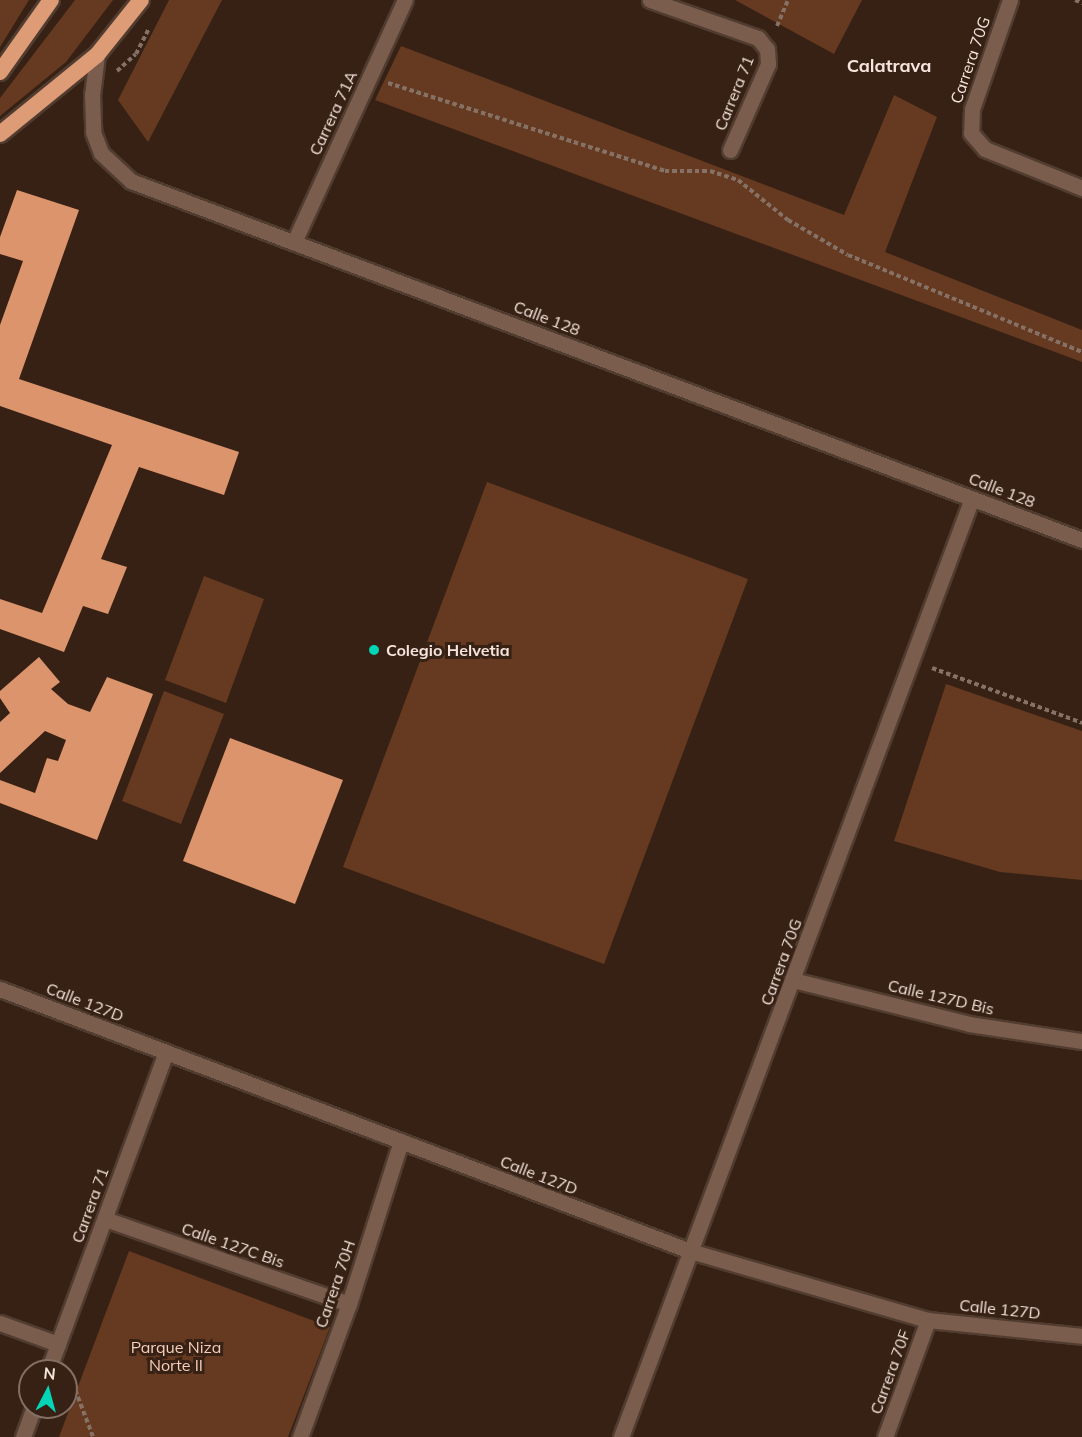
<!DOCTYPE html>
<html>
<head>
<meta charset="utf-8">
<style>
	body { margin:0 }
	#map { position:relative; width:1082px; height:1437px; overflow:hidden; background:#372114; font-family:Mulish,sans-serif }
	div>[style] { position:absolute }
	.green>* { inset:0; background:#653a21 }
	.building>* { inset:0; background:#db946c }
	.path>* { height:4px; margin-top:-2px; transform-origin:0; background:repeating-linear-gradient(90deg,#857166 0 4.5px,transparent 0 7.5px) }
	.roads { filter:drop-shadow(2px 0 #513c30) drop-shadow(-2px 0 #513c30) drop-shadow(0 2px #513c30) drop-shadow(0 -2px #513c30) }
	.pedestrian>* { height:15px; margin:-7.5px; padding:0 7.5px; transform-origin:7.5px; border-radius:7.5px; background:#7b5d4d }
	.minor>* { height:15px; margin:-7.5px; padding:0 7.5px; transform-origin:7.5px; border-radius:7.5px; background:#7b5d4d }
	.tertiary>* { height:15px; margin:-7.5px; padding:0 7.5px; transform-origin:7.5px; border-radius:7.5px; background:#7b5d4d }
	.trunk>* { height:16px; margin:-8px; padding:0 8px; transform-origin:8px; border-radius:8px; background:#de9c76 }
	.dots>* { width:16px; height:16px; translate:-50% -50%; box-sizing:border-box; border:3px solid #372114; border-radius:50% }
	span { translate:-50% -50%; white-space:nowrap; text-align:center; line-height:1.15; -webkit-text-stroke:6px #372114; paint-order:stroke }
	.street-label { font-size:16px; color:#f4e4dc }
	.poi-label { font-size:16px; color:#f4e4dc; font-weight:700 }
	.left { translate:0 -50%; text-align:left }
	.park-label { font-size:16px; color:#f7cfba }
	.neighbourhood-label { font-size:18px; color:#f4e4dc; font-weight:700 }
	.north { position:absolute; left:18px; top:1359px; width:60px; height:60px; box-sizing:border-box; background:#372114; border:2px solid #836f64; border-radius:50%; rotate:6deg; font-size:16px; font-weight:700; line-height:24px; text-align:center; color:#f4e4dc }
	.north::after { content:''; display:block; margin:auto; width:21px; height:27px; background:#03d5b6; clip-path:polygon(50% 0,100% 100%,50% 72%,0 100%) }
</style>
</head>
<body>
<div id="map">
	<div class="green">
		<div style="clip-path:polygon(0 0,29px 0,0 47px)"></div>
		<div style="clip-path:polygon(75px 0,113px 0,66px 62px,0 116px,0 98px)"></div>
		<div style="clip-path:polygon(169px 0,222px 0,148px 142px,118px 100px)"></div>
		<div style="clip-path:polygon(735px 0,862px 0,834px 54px)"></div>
		<div style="clip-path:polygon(401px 46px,844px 215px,894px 95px,937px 117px,885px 252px,1082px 330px,1082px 362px,375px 100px)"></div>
		<div style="clip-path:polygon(487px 482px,748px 579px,604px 964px,343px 867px)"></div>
		<div style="clip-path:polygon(204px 576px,264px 599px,226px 703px,165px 680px)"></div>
		<div style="clip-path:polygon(946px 684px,1082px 731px,1082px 880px,1000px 872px,894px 841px)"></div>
		<div style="clip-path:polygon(164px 691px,224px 714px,181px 824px,122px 801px)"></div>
		<div style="clip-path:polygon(129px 1251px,330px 1327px,288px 1437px,59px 1437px)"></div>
	</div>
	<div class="building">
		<div style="clip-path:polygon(17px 190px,79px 210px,19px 379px,239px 452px,224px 495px,139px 467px,101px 559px,127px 567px,108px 614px,83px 606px,64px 652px,0 629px,0 599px,42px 613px,112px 445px,0 406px,0 325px,23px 261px,0 254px,0 237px)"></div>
		<div style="clip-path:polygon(39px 657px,60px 682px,51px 689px,68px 704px,90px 712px,107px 677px,153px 694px,97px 840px,0 803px,0 780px,35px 793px,47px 758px,58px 761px,66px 740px,45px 731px,0 773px,0 722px,10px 713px,0 698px,0 691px)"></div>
		<div style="clip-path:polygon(230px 738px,343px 780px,295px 904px,183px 861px)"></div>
	</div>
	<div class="path">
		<div style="left:1075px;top:0;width:8px;rotate:23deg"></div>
		<div style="left:777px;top:26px;width:28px;rotate:-67deg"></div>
		<div style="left:117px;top:71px;width:25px;rotate:-42deg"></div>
		<div style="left:136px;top:54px;width:27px;rotate:-63deg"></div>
		<div style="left:388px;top:83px;width:291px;rotate:17.6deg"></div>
		<div style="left:665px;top:171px;width:45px"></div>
		<div style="left:710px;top:171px;width:29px;rotate:18deg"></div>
		<div style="left:738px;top:180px;width:64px;rotate:38.7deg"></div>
		<div style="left:788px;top:220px;width:69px;rotate:30.3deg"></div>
		<div style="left:848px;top:255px;width:253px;rotate:22.5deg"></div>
		<div style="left:932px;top:668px;width:160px;rotate:20.1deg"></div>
		<div style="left:70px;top:1376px;width:65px;rotate:69.3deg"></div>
	</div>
	<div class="roads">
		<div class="pedestrian">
			<div style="left:105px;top:1219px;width:258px;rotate:19.2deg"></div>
		</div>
		<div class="minor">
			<div style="left:650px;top:0;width:114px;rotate:19.4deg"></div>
			<div style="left:758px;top:38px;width:14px;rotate:51deg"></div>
			<div style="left:767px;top:49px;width:15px;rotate:86deg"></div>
			<div style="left:768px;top:64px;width:94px;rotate:113.8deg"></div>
			<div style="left:1010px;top:0;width:115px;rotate:109.2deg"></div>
			<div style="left:972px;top:109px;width:24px;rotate:92deg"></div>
			<div style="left:971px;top:133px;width:21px;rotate:49deg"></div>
			<div style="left:985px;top:149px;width:105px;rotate:21.9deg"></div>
			<div style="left:294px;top:242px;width:266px;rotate:-65.4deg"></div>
			<div style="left:793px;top:980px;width:181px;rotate:14deg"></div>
			<div style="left:969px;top:1024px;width:114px;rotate:8.6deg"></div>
			<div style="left:0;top:989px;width:738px;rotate:20.79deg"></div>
			<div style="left:690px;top:1251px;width:248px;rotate:16.2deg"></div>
			<div style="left:928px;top:1320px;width:155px;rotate:5.9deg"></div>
			<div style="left:0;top:1323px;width:62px;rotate:19.9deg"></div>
			<div style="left:48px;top:1371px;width:340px;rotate:-69.7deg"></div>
			<div style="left:23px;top:1437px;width:32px;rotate:-70deg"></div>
			<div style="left:300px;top:1437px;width:142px;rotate:-69.8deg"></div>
			<div style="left:349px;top:1304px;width:171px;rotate:-72.3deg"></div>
			<div style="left:621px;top:1437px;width:1002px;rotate:-69.5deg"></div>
			<div style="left:885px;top:1437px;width:125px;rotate:-69.8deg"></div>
		</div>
		<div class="tertiary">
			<div style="left:97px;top:55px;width:39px;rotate:97deg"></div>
			<div style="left:92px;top:94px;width:38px;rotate:88deg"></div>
			<div style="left:93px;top:132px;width:22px;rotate:69deg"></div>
			<div style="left:101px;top:153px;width:41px;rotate:43deg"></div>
			<div style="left:131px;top:181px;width:1017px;rotate:20.68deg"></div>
		</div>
		<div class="trunk">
			<div style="left:0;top:72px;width:88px;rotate:-54.7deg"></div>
			<div style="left:0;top:134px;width:125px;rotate:-39.2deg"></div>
			<div style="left:97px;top:55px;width:70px;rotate:-51.3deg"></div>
		</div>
	</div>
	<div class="dots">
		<div style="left:374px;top:650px;background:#03d5b6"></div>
	</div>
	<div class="street-label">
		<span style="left:970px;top:60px;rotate:-71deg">Carrera 70G</span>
		<span style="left:734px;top:93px;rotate:-68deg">Carrera 71</span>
		<span style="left:333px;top:113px;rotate:-65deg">Carrera 71A</span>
		<span style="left:547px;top:318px;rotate:21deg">Calle 128</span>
		<span style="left:1002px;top:490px;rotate:21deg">Calle 128</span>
		<span style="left:781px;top:962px;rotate:-70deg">Carrera 70G</span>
		<span style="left:941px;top:997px;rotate:13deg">Calle 127D Bis</span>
		<span style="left:85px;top:1002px;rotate:21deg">Calle 127D</span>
		<span style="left:539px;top:1175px;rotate:21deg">Calle 127D</span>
		<span style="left:90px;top:1205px;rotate:-70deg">Carrera 71</span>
		<span style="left:233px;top:1245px;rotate:19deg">Calle 127C Bis</span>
		<span style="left:335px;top:1284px;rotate:-71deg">Carrera 70H</span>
		<span style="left:1000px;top:1309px;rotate:6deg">Calle 127D</span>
		<span style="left:890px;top:1372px;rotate:-70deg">Carrera 70F</span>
	</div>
	<div class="poi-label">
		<span class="left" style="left:386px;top:650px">Colegio Helvetia</span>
	</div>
	<div class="park-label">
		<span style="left:176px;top:1356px">Parque Niza<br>Norte II</span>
	</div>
	<div class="neighbourhood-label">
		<span style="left:889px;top:66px">Calatrava</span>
	</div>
	<div class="north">N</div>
</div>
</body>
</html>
